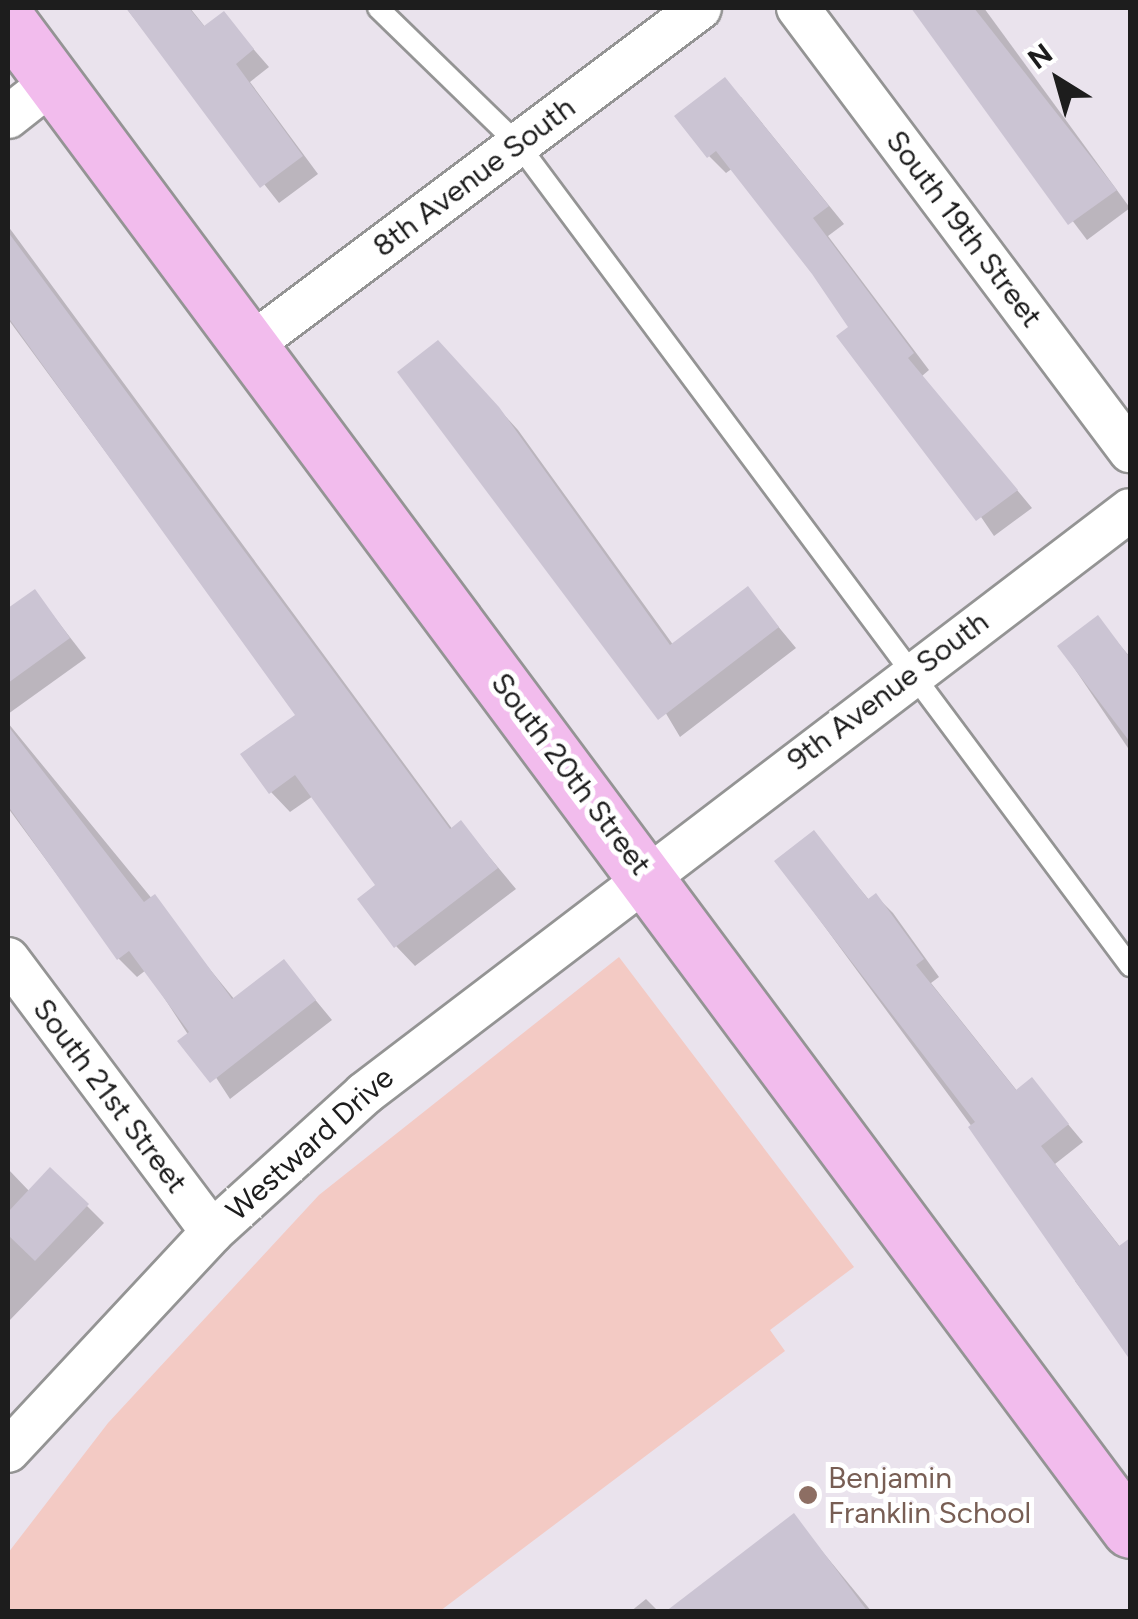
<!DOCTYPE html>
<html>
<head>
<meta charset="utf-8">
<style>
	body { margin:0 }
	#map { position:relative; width:1138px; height:1619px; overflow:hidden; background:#eae3ed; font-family:Figtree,sans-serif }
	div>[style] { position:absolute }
	.park>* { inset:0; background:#f3cac4 }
	.shadow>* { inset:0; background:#0003 }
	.building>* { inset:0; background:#cbc4d3 }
	.roads { filter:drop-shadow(2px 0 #949494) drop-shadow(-2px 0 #949494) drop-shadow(0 2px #949494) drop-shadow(0 -2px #949494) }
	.lane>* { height:20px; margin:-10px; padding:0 10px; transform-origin:10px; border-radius:10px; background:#fff }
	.street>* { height:42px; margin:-21px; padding:0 21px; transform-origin:21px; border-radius:21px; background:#fff }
	.secondary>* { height:55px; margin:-27.5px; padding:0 27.5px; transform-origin:27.5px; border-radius:27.5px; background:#f2bced }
	.dots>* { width:28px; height:28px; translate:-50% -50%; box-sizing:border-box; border:5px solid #fff; border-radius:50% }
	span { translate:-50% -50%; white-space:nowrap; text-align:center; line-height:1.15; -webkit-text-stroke:10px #fff; paint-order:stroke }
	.street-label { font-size:30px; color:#1d1d1d }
	.education-label { font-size:30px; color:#785e54 }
	.left { translate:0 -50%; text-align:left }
	.frame { position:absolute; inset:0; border:10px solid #1d1d1d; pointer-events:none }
	.north { position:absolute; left:1008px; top:30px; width:100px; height:100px; -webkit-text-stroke:8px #fff; paint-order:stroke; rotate:323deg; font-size:28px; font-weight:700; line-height:40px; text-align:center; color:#1d1d1d }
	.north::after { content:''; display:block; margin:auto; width:35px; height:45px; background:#1d1d1d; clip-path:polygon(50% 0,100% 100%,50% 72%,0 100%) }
</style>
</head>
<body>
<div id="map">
	<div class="park">
		<div style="clip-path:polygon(619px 957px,854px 1267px,770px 1330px,785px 1351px,440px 1611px,8px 1611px,8px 1553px,108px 1423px,319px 1195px)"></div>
	</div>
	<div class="shadow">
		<div style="clip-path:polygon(126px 8px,190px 8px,206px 28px,223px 14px,269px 67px,250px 82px,318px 174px,279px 203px)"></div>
		<div style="clip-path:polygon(912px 8px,984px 8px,1130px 208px,1087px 240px)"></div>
		<div style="clip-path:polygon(741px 97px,844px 224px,828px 236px,929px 370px,922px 376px,1032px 508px,994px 536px,814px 272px,733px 168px,726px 173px,709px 156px)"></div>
		<div style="clip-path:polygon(8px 226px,453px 830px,461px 823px,516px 889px,415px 966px,396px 946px,379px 886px,313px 796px,290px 812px,271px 792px,299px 715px,8px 319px)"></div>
		<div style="clip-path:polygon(457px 363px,518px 430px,674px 646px,748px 590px,796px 648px,680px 737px)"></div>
		<div style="clip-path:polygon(35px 592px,86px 658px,8px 714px,8px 612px)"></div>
		<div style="clip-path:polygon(1098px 619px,1130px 657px,1130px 751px,1060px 647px)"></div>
		<div style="clip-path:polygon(8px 723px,235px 1000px,284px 962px,332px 1020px,230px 1099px,146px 970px,137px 977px,119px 959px,8px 808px)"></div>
		<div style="clip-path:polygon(814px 833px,870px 901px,876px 896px,893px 913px,939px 977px,931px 983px,1018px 1092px,1032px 1081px,1083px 1142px,1055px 1164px,1121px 1248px,1130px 1241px,1130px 1356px,1075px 1281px,1082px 1276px,777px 862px)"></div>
		<div style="clip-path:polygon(8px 1169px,30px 1192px,51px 1170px,104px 1223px,8px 1322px)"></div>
		<div style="clip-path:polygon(794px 1517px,872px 1612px,669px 1612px)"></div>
		<div style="clip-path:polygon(646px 1599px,659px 1612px,630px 1612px)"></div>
	</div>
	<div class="building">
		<div style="clip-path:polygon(126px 8px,189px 8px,204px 26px,224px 11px,254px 49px,236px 64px,303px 156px,260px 188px)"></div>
		<div style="clip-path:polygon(911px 8px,974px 8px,1117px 190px,1068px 225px)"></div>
		<div style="clip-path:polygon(725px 77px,829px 206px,813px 218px,914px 353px,908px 358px,1018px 490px,976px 521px,836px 336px,848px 327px,812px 274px,716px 151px,707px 158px,674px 116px)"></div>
		<div style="clip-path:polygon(8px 232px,450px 829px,461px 820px,498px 868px,394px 948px,357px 899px,375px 885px,295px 775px,269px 794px,240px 754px,295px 715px,8px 317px)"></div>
		<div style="clip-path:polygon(438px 340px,499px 407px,670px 645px,748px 586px,779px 627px,658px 720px,397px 372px)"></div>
		<div style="clip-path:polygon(35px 589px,70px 638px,8px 683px,8px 608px)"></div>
		<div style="clip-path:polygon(1098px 615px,1130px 658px,1130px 742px,1057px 646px)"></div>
		<div style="clip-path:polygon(8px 726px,144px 902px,155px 894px,232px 999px,284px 959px,316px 1000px,210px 1083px,177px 1041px,189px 1032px,129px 951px,117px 960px,8px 806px)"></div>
		<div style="clip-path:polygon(814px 830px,868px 899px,876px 893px,924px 959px,916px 965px,1016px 1090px,1032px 1077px,1069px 1124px,1041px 1146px,1119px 1246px,1130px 1238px,1130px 1360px,968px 1127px,975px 1122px,774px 861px)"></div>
		<div style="clip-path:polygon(50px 1167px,89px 1204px,35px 1261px,8px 1235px,8px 1212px)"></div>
		<div style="clip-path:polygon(794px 1513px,868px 1612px,665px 1612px)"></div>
	</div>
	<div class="roads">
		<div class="lane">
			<div style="left:378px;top:8px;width:195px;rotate:44.2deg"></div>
			<div style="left:518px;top:144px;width:1025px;rotate:53.33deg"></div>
		</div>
		<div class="street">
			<div style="left:798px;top:8px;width:554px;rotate:53.15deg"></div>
			<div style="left:8px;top:117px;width:55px;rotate:-38.3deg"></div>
			<div style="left:248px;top:347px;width:565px;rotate:-36.87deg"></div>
			<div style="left:8px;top:959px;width:341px;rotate:53.2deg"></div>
			<div style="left:8px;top:1451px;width:299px;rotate:-47deg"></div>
			<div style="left:212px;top:1232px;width:205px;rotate:-42.2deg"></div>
			<div style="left:364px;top:1094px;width:963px;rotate:-37.32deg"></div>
		</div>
		<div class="secondary">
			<div style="left:8px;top:21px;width:1880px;rotate:53.37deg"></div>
		</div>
	</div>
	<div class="dots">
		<div style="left:808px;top:1495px;background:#8d6e63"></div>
	</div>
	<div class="street-label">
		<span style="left:474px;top:177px;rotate:-37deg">8th Avenue South</span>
		<span style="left:964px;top:229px;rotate:53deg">South 19th Street</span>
		<span style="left:888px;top:691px;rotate:-37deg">9th Avenue South</span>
		<span style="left:571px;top:774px;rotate:53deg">South 20th Street</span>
		<span style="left:110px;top:1096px;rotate:53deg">South 21st Street</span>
		<span style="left:310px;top:1144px;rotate:-42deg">Westward Drive</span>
	</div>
	<div class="education-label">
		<span class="left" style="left:828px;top:1495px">Benjamin<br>Franklin School</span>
	</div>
	<div class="frame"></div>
	<div class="north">N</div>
</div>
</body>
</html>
